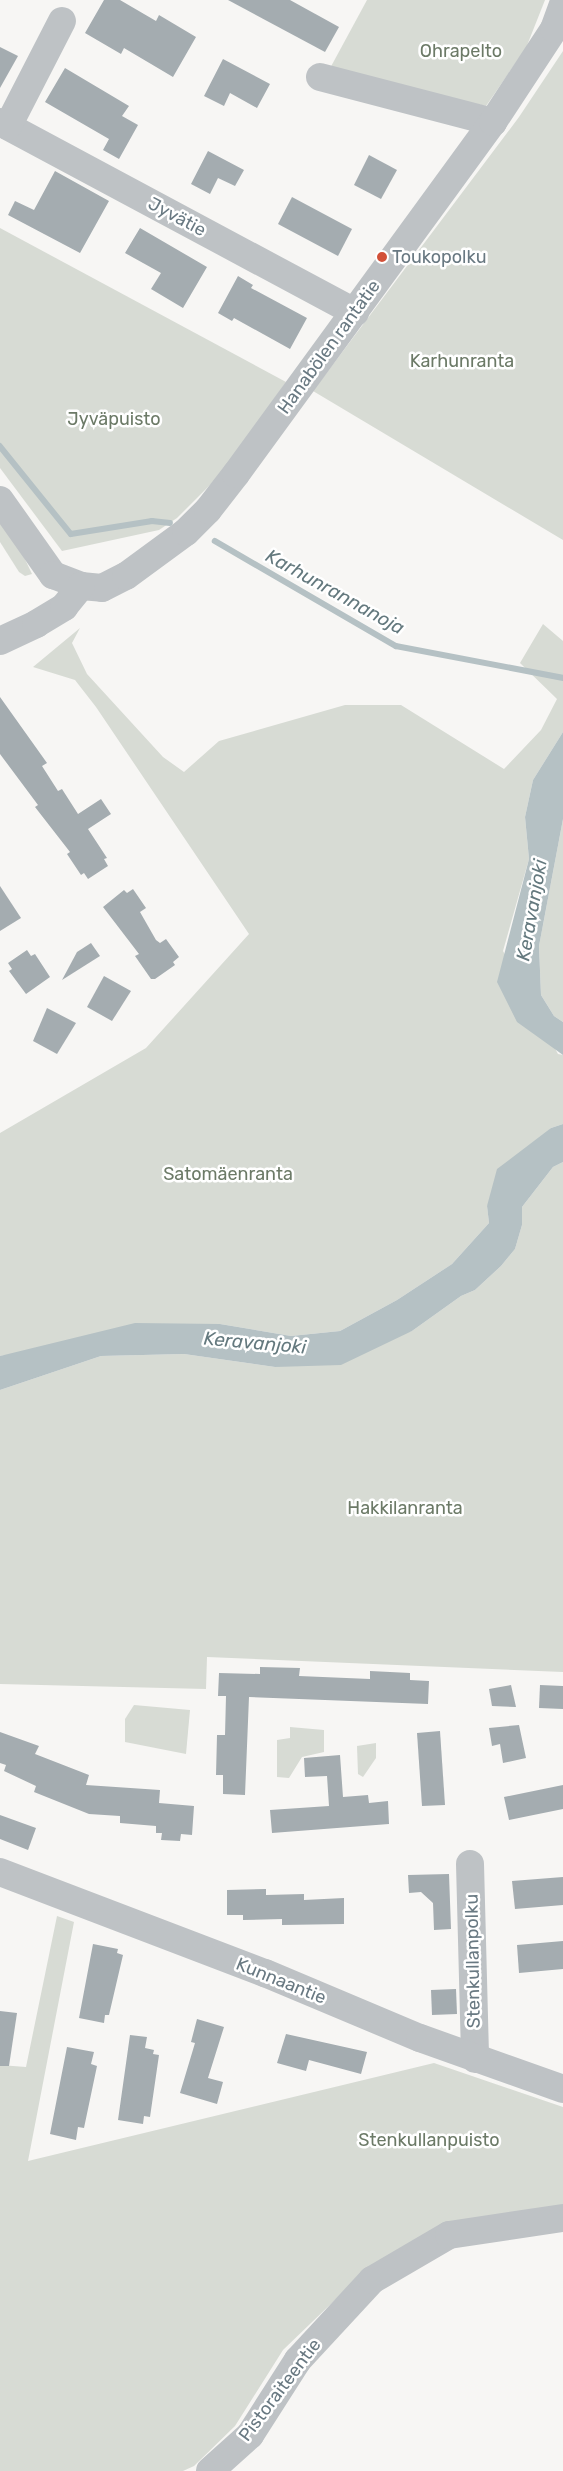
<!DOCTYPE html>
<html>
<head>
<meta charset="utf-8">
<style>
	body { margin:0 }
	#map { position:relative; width:563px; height:2471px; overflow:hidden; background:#f7f6f4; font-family:Rubik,sans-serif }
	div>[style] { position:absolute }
	.green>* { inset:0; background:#d7dbd4 }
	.water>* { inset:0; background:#b5c1c4 }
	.stream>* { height:5.5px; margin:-2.75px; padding:0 2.75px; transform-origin:2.75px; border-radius:2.75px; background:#b5c1c4 }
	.building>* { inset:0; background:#a4acb0 }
	.minor>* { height:28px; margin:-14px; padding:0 14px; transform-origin:14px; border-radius:14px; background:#bec2c5 }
	.dots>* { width:14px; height:14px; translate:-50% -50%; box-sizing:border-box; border:2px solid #fff; border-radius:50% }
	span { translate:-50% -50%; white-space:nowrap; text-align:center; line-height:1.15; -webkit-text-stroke:5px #fff; paint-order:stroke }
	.park-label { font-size:18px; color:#6c7a67 }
	.street-label { font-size:18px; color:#697982 }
	.poi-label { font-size:18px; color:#697982 }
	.left { translate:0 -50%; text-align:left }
	.water-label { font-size:19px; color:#64797e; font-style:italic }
</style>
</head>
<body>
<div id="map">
	<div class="green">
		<div style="clip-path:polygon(367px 0,545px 0,526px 48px,486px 106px,328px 72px)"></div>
		<div style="clip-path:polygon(563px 51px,563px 540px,313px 391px,519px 117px)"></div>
		<div style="clip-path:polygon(0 228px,286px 382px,224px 471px,177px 518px,159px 530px,62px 551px,0 468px)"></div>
		<div style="clip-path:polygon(0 523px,23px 555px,32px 574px,25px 576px,19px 572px,0 542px)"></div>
		<div style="clip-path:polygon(543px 624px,563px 641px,563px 732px,533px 780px,525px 817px,529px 859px,503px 951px,558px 1054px,563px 1055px,563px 1124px,551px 1128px,487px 1206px,489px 1223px,452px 1264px,397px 1300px,340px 1331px,291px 1336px,220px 1324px,0 1356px,0 1133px,146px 1048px,249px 934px,96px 707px,75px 680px,33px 667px,80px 628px,72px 643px,87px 674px,163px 757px,184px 772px,219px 741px,345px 705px,401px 705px,504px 769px,541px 730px,557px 699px,520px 663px)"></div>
		<div style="clip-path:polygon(563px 819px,563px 1022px,554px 1016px,541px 995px,539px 946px)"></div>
		<div style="clip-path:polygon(563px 1162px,563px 1672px,207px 1657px,206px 1689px,0 1684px,0 1390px,101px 1356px,184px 1354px,275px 1367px,412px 1331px,461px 1296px,475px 1290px,501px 1266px,515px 1249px,522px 1225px,522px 1207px,553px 1167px)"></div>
		<div style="clip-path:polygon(134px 1705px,190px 1710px,186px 1754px,125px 1742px,125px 1719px)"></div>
		<div style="clip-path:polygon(290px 1727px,324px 1730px,324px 1752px,302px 1757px,289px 1778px,277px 1777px,277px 1740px,290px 1738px)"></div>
		<div style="clip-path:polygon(376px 1743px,376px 1758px,363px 1777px,358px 1774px,357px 1746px)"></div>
		<div style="clip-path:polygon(57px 1916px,74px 1922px,28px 2161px,434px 2063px,563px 2107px,563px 2210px,365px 2271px,283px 2350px,235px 2426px,194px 2466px,183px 2471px,0 2471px,0 2065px,26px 2067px)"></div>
	</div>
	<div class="water">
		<div style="clip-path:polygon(563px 732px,563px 819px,539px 946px,541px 995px,554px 1016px,563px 1022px,563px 1055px,517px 1022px,497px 982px,529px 859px,525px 817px,533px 780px)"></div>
		<div style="clip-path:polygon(563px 1124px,563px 1162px,553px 1167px,522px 1207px,522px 1225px,515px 1249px,501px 1266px,475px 1290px,461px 1296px,412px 1331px,341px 1365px,275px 1367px,184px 1354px,101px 1356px,0 1390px,0 1356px,135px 1323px,220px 1324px,291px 1336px,340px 1331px,397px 1300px,452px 1264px,489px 1223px,487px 1206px,497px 1169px,551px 1128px)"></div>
	</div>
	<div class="stream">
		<div style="left:0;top:446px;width:113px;rotate:51.1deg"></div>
		<div style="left:71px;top:534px;width:82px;rotate:-9.1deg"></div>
		<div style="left:152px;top:521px;width:18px;rotate:6deg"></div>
		<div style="left:215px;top:541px;width:209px;rotate:30.1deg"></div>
		<div style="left:396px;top:646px;width:170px;rotate:10.8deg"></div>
	</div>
	<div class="building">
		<div style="clip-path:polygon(104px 0,120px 0,156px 21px,159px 15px,196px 37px,173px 77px,124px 48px,121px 54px,85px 33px)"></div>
		<div style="clip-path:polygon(228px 0,290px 0,339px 27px,325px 52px)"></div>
		<div style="clip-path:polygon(0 47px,18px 56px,0 88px)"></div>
		<div style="clip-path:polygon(223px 59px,270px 84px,257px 108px,230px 93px,224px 106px,204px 96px)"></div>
		<div style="clip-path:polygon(65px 68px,129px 106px,122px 116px,138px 125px,119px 159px,103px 150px,109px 139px,45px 102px)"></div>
		<div style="clip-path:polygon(208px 151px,244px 170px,235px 186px,218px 178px,210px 194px,191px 184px)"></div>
		<div style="clip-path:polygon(369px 155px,397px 170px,381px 199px,354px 185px)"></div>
		<div style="clip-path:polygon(55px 171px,109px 201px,80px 253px,8px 215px,15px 201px,34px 210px)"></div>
		<div style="clip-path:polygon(292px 197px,352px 229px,338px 256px,278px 224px)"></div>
		<div style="clip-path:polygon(140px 228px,207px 267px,183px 308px,151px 289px,161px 273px,125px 253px)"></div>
		<div style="clip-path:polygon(238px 276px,253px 285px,251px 288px,307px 318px,290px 349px,234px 318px,232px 321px,218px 313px)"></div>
		<div style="clip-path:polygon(0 697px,47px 763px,42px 766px,58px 791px,62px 789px,78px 814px,101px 799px,111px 814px,88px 829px,107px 858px,104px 859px,108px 866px,88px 879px,84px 873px,81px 875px,67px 854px,70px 852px,35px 807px,38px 805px,0 754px)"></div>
		<div style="clip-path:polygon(0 886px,21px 918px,0 931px)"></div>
		<div style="clip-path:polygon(133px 889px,146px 908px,140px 912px,156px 940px,160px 943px,166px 939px,179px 957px,173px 962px,175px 965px,155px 979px,151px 979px,135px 956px,139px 954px,103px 907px,124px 890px,127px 893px)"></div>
		<div style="clip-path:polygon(91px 943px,100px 956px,62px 980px,77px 952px)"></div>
		<div style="clip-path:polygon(27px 950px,31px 956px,35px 954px,50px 977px,26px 994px,9px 971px,12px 969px,8px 963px)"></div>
		<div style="clip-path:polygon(104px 976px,131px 991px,112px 1021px,87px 1007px)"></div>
		<div style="clip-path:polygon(47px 1008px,76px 1023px,57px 1054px,33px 1041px)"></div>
		<div style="clip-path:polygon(260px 1667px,300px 1668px,299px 1676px,370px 1679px,370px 1671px,410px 1673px,410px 1680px,429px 1681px,428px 1704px,249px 1697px,245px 1795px,223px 1794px,223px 1775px,216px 1775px,217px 1735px,225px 1735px,226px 1696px,218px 1696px,219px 1673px,260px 1674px)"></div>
		<div style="clip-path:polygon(511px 1685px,516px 1707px,492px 1706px,489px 1689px)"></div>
		<div style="clip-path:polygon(540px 1685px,563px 1686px,563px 1709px,539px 1708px)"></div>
		<div style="clip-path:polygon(519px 1725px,526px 1758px,503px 1763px,500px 1744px,492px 1746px,489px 1728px)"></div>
		<div style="clip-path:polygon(440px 1731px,445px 1805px,422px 1806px,417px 1733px)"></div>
		<div style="clip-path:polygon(0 1732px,39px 1746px,35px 1754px,89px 1775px,86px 1785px,160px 1790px,159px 1803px,194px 1806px,192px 1835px,181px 1834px,180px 1841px,161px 1840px,162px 1833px,156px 1833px,156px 1826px,120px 1823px,120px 1816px,89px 1814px,34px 1792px,36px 1786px,4px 1771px,6px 1765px,0 1763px)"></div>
		<div style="clip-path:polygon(340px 1755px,343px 1797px,368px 1795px,369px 1803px,388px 1801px,389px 1824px,272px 1833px,270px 1810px,329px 1806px,327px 1776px,305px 1777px,304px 1758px)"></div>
		<div style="clip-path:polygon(563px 1785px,563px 1809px,509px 1820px,504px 1797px)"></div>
		<div style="clip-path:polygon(0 1815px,36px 1828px,28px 1850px,0 1839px)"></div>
		<div style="clip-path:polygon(449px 1874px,451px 1929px,434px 1930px,433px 1903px,421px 1892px,409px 1893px,408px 1875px)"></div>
		<div style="clip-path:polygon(563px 1877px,563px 1905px,515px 1909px,512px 1881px)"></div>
		<div style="clip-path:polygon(266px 1889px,266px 1895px,304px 1894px,304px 1900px,344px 1898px,344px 1924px,282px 1925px,282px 1919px,243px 1920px,243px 1915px,227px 1915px,227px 1890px)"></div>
		<div style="clip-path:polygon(563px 1941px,563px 1969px,519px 1973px,517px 1945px)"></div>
		<div style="clip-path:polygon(93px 1944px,118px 1949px,117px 1953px,123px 1955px,109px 2015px,105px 2015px,104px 2023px,79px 2018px)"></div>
		<div style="clip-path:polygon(456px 1989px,457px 2014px,432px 2015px,431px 1990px)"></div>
		<div style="clip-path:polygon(0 2011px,17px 2013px,9px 2066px,0 2066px)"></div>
		<div style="clip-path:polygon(197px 2019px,224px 2027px,208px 2078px,223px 2082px,217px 2104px,180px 2093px,195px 2043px,191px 2042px)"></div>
		<div style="clip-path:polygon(286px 2034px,367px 2052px,361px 2074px,309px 2060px,306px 2071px,277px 2063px)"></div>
		<div style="clip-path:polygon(130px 2035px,147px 2037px,145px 2048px,154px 2050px,153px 2054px,159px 2055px,150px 2117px,144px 2116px,143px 2124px,118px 2120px)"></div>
		<div style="clip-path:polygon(67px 2047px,94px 2052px,91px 2064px,97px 2066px,84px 2128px,78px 2127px,76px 2140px,50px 2134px)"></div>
	</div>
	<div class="minor">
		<div style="left:320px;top:77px;width:179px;rotate:14.6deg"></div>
		<div style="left:0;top:122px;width:403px;rotate:28.2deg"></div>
		<div style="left:8px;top:126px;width:118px;rotate:-62.8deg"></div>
		<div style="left:0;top:500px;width:92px;rotate:54.8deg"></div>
		<div style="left:53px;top:575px;width:30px;rotate:21deg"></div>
		<div style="left:81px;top:586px;width:21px;rotate:5deg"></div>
		<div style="left:102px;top:588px;width:27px;rotate:-27deg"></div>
		<div style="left:126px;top:576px;width:74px;rotate:-36.3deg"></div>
		<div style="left:186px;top:532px;width:31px;rotate:-45deg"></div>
		<div style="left:208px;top:510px;width:46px;rotate:-52.1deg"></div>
		<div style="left:236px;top:474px;width:436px;rotate:-53.9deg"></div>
		<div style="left:493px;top:122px;width:111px;rotate:-56.7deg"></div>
		<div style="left:554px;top:29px;width:27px;rotate:-70deg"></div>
		<div style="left:0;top:641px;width:40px;rotate:-25deg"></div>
		<div style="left:36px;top:624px;width:33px;rotate:-31deg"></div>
		<div style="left:64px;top:607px;width:27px;rotate:-51deg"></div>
		<div style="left:470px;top:1864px;width:195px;rotate:88.5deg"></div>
		<div style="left:0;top:1872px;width:284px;rotate:20.9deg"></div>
		<div style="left:265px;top:1973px;width:168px;rotate:22.8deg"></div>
		<div style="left:420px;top:2038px;width:152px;rotate:19.6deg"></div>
		<div style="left:210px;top:2471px;width:54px;rotate:-42deg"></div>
		<div style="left:250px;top:2435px;width:89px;rotate:-57.4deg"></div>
		<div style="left:298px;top:2360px;width:109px;rotate:-47.2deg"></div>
		<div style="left:372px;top:2280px;width:89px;rotate:-30.3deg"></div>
		<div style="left:449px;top:2235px;width:115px;rotate:-8.5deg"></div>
	</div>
	<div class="dots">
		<div style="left:382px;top:257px;background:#d25038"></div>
	</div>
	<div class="park-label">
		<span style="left:461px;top:51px">Ohrapelto</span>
		<span style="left:462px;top:361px">Karhunranta</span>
		<span style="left:114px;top:419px">Jyväpuisto</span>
		<span style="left:228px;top:1174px">Satomäenranta</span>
		<span style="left:405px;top:1508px">Hakkilanranta</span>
		<span style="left:429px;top:2140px">Stenkullanpuisto</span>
	</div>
	<div class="street-label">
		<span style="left:177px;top:217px;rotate:28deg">Jyvätie</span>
		<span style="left:329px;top:347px;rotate:-54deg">Hanabölen rantatie</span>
		<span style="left:473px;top:1961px;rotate:-91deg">Stenkullanpolku</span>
		<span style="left:281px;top:1981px;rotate:22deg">Kunnaantie</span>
		<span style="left:280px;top:2390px;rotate:-53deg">Pistoraiteentie</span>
	</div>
	<div class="poi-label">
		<span class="left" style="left:392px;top:257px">Toukopolku</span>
	</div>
	<div class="water-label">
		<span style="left:335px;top:592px;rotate:29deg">Karhunrannanoja</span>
		<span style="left:532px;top:910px;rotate:-80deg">Keravanjoki</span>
		<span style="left:255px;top:1343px;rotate:5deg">Keravanjoki</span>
	</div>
</div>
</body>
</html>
